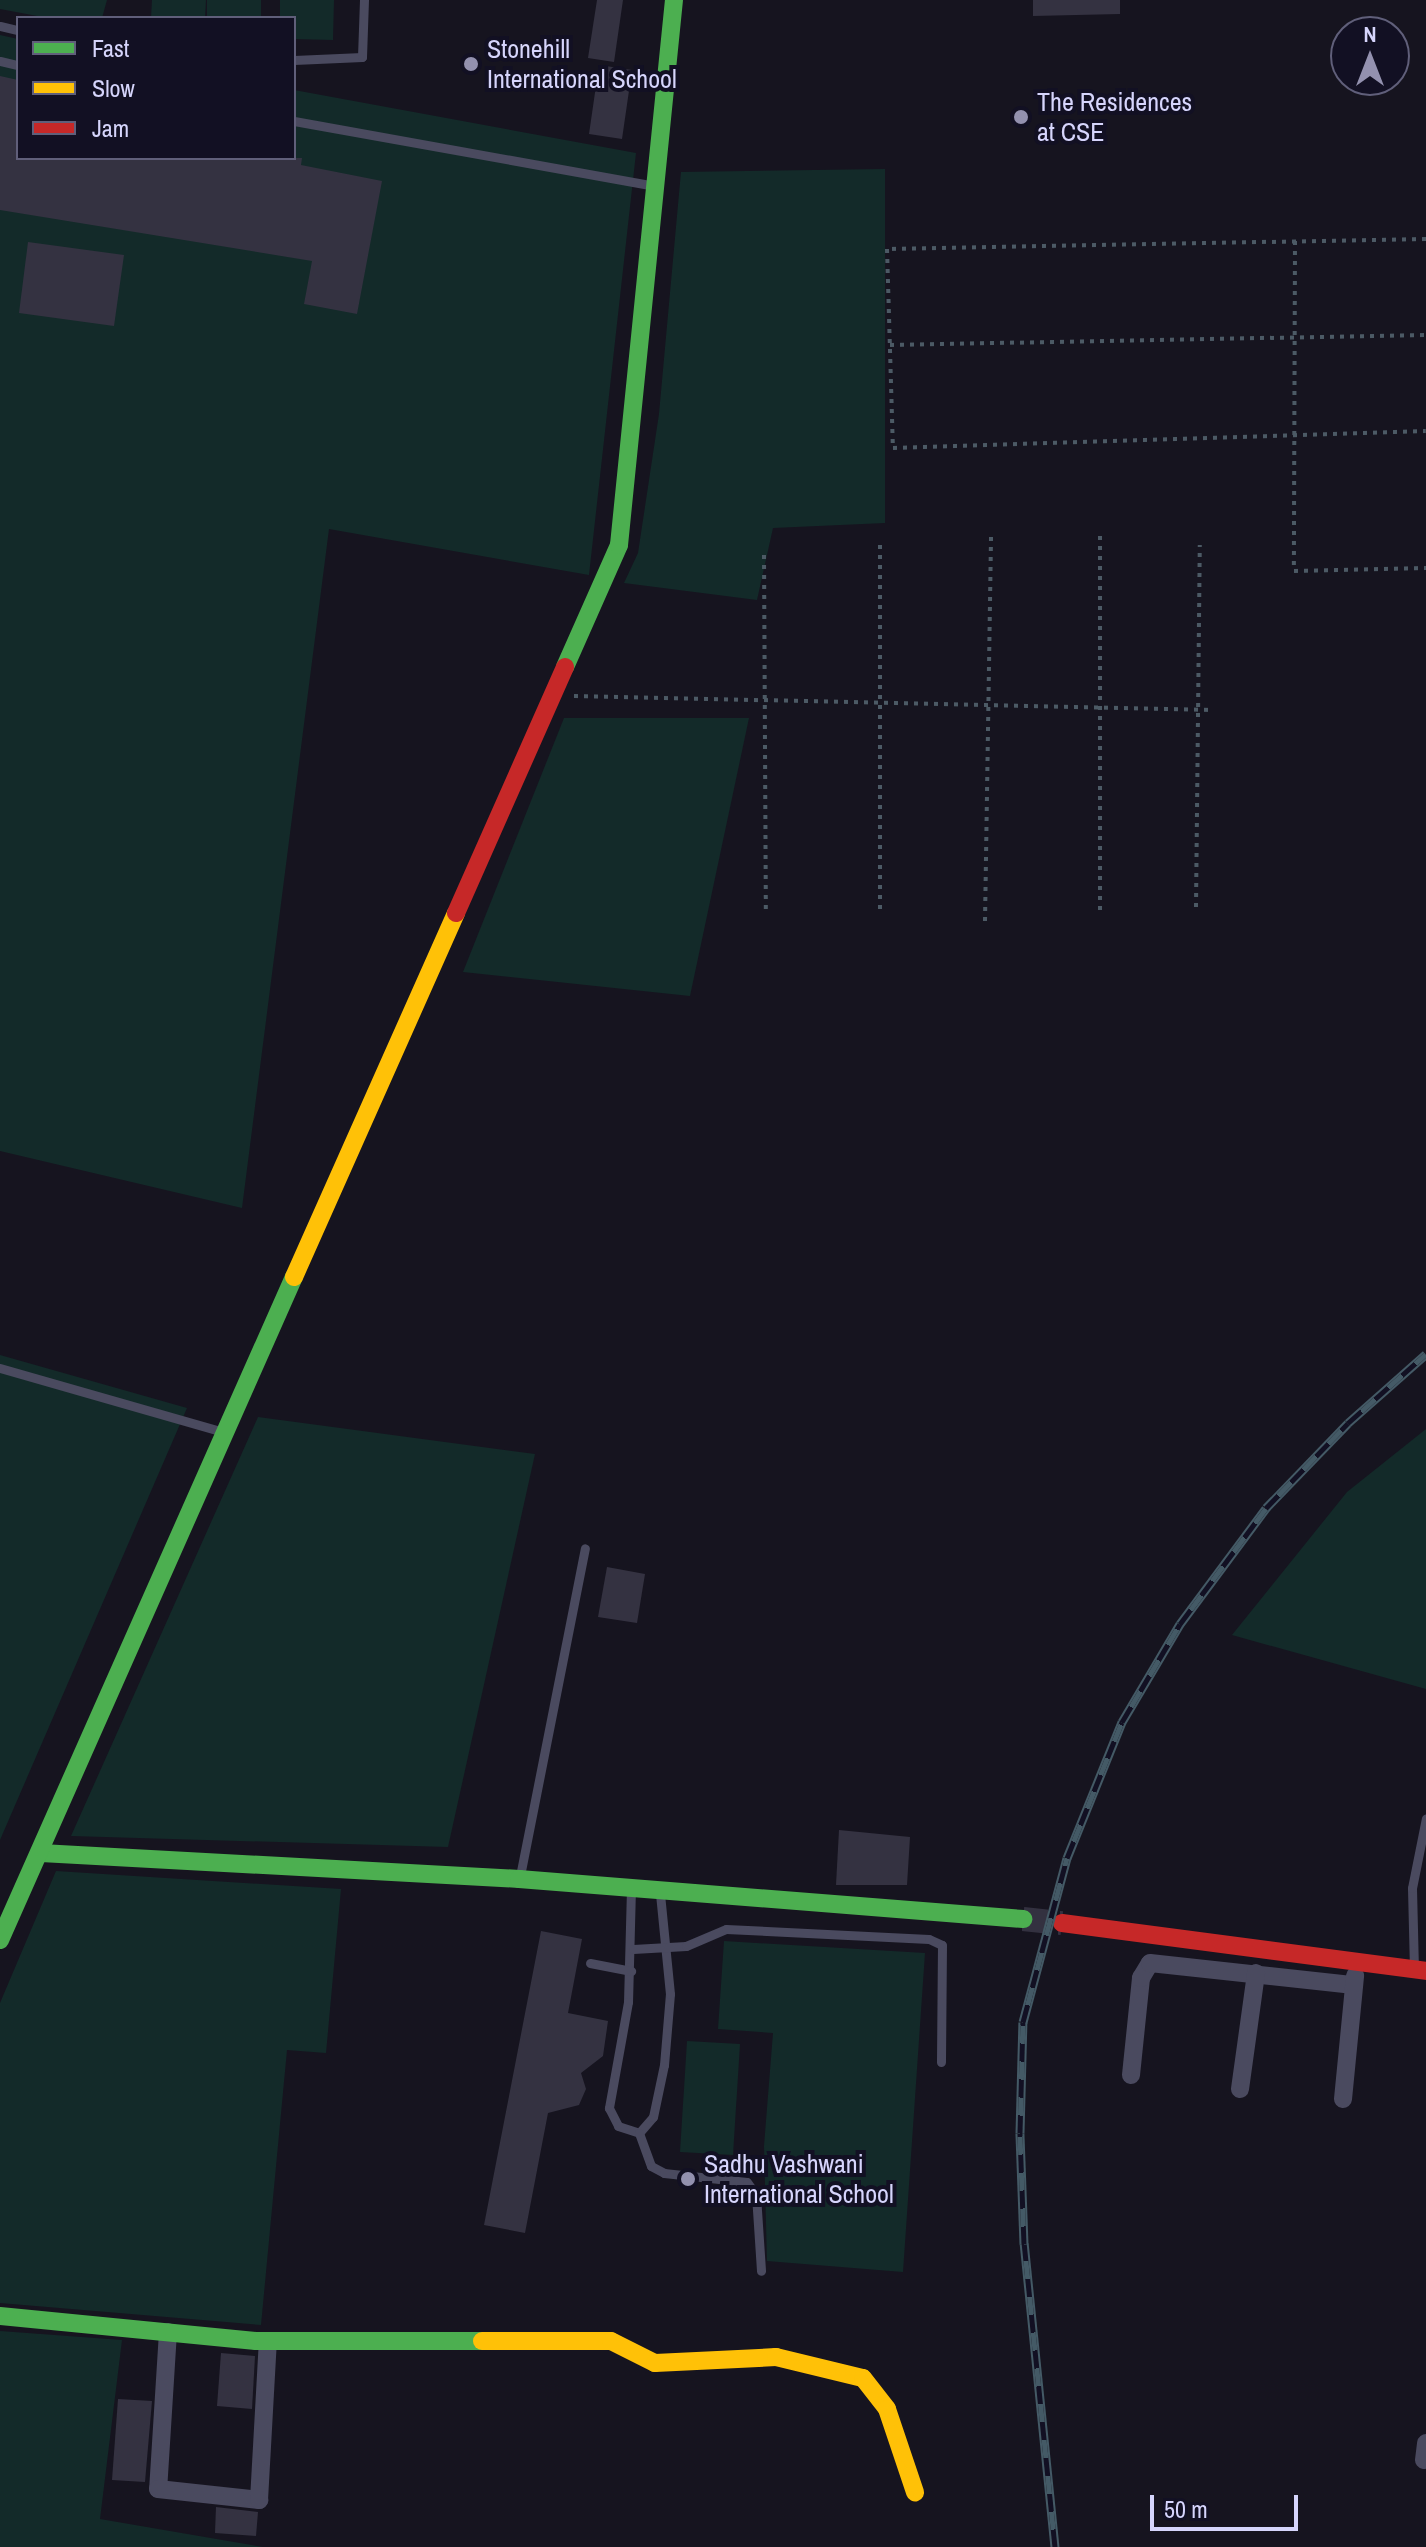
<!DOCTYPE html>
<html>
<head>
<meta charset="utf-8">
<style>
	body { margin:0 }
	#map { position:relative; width:1426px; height:2547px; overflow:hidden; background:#16141f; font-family:"Archivo Narrow",sans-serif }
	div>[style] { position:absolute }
	.green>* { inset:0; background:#132a29 }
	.building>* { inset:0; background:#343241 }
	.secondary-tunnel>* { height:24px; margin-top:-12px; transform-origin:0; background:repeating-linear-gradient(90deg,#333140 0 24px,transparent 0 36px) }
	.path>* { height:4px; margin-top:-2px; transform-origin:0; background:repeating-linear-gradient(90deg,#4c5a65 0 4px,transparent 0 10px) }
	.lane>* { height:9px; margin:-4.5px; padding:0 4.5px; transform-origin:4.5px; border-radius:4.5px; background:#4a4a5f }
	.street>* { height:18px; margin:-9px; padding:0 9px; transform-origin:9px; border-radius:9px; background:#4a4a5f }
	.fast>* { height:18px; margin:-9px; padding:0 9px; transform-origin:9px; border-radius:9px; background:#4caf50 }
	.slow>* { height:18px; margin:-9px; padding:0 9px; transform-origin:9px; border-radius:9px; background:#ffc107 }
	.jam>* { height:18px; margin:-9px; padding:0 9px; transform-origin:9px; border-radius:9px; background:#c62828 }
	.rail>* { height:9px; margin-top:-4.5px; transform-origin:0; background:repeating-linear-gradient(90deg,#121023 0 18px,#445a66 0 36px); box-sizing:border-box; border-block:2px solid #445a66 }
	.dots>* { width:22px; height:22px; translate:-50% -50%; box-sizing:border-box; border:4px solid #121023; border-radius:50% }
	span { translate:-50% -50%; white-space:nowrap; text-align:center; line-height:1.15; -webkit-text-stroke:8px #121023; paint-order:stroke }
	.poi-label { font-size:26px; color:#d6d5fc }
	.left { translate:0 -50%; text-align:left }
	.legend { position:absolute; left:16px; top:16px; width:280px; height:144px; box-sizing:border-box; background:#121023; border:2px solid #605f7a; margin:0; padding:10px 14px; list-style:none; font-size:24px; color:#d6d5fc }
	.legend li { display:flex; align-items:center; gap:16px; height:40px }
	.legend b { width:40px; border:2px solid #605f7a }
	.north { position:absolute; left:1330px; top:16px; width:80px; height:80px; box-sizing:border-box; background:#121023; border:2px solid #605f7a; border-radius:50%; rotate:0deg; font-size:22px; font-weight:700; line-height:32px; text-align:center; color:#d6d5fc }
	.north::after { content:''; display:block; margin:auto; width:28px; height:36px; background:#9391af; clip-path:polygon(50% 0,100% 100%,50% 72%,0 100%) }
	.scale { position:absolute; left:1150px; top:2495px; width:148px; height:36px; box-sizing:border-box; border:4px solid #d6d5fc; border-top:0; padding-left:10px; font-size:24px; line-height:28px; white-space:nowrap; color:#d6d5fc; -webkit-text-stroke:6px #121023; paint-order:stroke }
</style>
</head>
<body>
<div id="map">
	<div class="green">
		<div style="clip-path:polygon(0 0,107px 0,102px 18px,48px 18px,0 9px)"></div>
		<div style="clip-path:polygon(152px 0,206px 0,205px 18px,151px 18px)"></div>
		<div style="clip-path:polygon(207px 0,261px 0,261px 18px,207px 18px)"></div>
		<div style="clip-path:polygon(280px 0,334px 0,333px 40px,294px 39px,294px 18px,280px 18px)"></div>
		<div style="clip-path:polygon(0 35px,18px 39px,18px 158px,294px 158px,294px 90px,636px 153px,589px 575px,329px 529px,242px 1208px,0 1151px)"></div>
		<div style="clip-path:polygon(885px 169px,885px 523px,773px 528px,757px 600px,624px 583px,638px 553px,659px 414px,681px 172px)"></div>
		<div style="clip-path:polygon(564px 718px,749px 718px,690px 996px,463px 972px)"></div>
		<div style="clip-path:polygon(0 1355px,187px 1408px,0 1840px)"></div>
		<div style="clip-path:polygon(258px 1417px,535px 1454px,448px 1847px,71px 1836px)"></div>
		<div style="clip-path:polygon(1426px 1429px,1426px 1689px,1232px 1635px,1347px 1492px)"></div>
		<div style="clip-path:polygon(56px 1871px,341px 1889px,326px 2053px,287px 2050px,261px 2325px,0 2303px,0 2003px)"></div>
		<div style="clip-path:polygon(724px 1941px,925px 1953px,903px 2272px,767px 2261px,764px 2146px,773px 2033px,718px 2029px)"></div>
		<div style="clip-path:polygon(687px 2041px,740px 2044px,733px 2155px,680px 2152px)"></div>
		<div style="clip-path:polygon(0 2331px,122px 2340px,100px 2519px,263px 2547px,0 2547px)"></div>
	</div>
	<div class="building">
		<div style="clip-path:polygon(597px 0,623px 0,614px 62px,588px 58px)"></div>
		<div style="clip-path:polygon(1033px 0,1120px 0,1120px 14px,1033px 16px)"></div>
		<div style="clip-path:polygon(599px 65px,632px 70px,622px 139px,589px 134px)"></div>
		<div style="clip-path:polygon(0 76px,18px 80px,18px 158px,302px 158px,301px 165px,382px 181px,357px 314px,304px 304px,312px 261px,0 210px)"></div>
		<div style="clip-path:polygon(28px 242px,124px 255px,114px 326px,19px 313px)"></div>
		<div style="clip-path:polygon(607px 1567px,645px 1574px,637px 1623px,598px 1617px)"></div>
		<div style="clip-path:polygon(839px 1830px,910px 1837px,907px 1885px,836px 1885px)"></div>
		<div style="clip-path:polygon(541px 1931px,582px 1939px,568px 2013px,608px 2021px,603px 2056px,581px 2073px,586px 2089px,579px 2105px,548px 2113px,525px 2233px,484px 2225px)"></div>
		<div style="clip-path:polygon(221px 2353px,255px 2356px,252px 2409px,217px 2406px)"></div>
		<div style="clip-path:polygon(118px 2399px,152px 2401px,145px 2482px,112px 2480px)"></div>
		<div style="clip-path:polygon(216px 2507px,258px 2512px,256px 2536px,215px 2533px)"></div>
	</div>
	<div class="secondary-tunnel">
		<div style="left:1023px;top:1919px;width:39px;rotate:6deg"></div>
	</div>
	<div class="path">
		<div style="left:1426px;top:239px;width:539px;rotate:178.94deg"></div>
		<div style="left:887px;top:249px;width:199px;rotate:88.3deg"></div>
		<div style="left:893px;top:448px;width:533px;rotate:-1.83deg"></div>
		<div style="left:1295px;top:241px;width:330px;rotate:90.2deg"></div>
		<div style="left:1294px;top:571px;width:132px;rotate:-1.3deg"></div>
		<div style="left:890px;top:345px;width:536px;rotate:-1.07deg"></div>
		<div style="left:1100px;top:536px;width:378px;rotate:90deg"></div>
		<div style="left:880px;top:545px;width:365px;rotate:90deg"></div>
		<div style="left:764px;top:555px;width:355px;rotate:89.7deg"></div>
		<div style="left:574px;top:696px;width:640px;rotate:1.25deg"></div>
		<div style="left:1196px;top:907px;width:362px;rotate:-89.4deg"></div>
		<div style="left:985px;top:921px;width:389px;rotate:-89.1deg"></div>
	</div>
	<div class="lane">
		<div style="left:0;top:26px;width:18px;rotate:13deg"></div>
		<div style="left:294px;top:60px;width:68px;rotate:-2.5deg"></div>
		<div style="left:362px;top:57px;width:57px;rotate:-88deg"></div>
		<div style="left:0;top:61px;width:18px;rotate:13deg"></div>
		<div style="left:294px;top:121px;width:367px;rotate:10.2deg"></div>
		<div style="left:0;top:1368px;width:232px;rotate:16deg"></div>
		<div style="left:520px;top:1876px;width:334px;rotate:-78.8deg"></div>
		<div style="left:631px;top:1888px;width:114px;rotate:91.5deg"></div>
		<div style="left:628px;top:2002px;width:108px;rotate:100.2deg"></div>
		<div style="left:609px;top:2108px;width:20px;rotate:63deg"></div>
		<div style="left:618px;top:2126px;width:22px;rotate:18deg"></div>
		<div style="left:639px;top:2133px;width:21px;rotate:-49deg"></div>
		<div style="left:653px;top:2117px;width:53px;rotate:-78.1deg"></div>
		<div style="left:664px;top:2065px;width:71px;rotate:-85.2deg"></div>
		<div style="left:670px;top:1994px;width:101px;rotate:-95.7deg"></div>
		<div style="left:633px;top:1949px;width:53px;rotate:-3.2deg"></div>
		<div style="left:686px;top:1946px;width:43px;rotate:-23deg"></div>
		<div style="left:726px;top:1929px;width:203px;rotate:2.8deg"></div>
		<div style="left:929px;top:1939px;width:14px;rotate:25deg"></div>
		<div style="left:942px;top:1945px;width:117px;rotate:90.5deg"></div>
		<div style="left:590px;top:1963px;width:42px;rotate:11deg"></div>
		<div style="left:1414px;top:1970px;width:82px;rotate:-91.4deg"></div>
		<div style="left:1412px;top:1888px;width:71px;rotate:-78.7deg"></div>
		<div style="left:639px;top:2133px;width:35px;rotate:70deg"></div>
		<div style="left:651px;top:2166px;width:15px;rotate:28deg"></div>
		<div style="left:664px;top:2173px;width:83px;rotate:6.2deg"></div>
		<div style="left:747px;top:2182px;width:16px;rotate:55deg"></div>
		<div style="left:756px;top:2195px;width:76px;rotate:86.2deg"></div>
	</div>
	<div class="street">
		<div style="left:1131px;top:2075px;width:98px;rotate:-84.1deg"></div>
		<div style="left:1141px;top:1978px;width:17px;rotate:-59deg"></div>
		<div style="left:1150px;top:1963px;width:205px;rotate:6.2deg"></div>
		<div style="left:1240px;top:2089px;width:117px;rotate:-82.1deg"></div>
		<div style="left:1343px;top:2099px;width:124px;rotate:-84.4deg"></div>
		<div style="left:168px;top:2332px;width:157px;rotate:93.6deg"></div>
		<div style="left:158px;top:2489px;width:102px;rotate:6.2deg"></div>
		<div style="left:259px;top:2500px;width:159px;rotate:-86.8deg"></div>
		<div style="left:1424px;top:2460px;width:17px;rotate:-83deg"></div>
	</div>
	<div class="fast">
		<div style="left:565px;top:667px;width:133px;rotate:-66.1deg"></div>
		<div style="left:619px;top:545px;width:548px;rotate:-84.24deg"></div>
		<div style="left:41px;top:1853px;width:479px;rotate:3.1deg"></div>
		<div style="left:519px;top:1879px;width:506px;rotate:4.54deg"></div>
		<div style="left:0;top:1940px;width:725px;rotate:-66.09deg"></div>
		<div style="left:0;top:2316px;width:257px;rotate:5.6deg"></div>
		<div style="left:256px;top:2341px;width:226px"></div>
	</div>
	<div class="slow">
		<div style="left:294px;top:1277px;width:398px;rotate:-66deg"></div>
		<div style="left:482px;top:2341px;width:129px"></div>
		<div style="left:611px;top:2341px;width:49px;rotate:26.6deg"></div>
		<div style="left:655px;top:2363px;width:121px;rotate:-2.8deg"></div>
		<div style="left:776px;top:2357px;width:89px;rotate:13.6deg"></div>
		<div style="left:863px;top:2378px;width:39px;rotate:52deg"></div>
		<div style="left:887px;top:2409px;width:88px;rotate:71.4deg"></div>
	</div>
	<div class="jam">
		<div style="left:456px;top:913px;width:269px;rotate:-66.1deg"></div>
		<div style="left:1062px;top:1923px;width:367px;rotate:7.5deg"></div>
	</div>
	<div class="rail">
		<div style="left:1055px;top:2547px;width:305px;rotate:-95.8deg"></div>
		<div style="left:1024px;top:2244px;width:111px;rotate:-92.1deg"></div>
		<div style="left:1020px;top:2133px;width:111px;rotate:-88.5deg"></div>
		<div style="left:1023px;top:2022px;width:170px;rotate:-75deg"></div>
		<div style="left:1067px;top:1858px;width:147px;rotate:-68deg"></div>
		<div style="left:1122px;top:1722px;width:114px;rotate:-59.4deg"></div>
		<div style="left:1180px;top:1624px;width:144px;rotate:-53.4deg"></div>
		<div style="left:1266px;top:1508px;width:118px;rotate:-46deg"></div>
		<div style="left:1348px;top:1423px;width:104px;rotate:-41.5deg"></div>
	</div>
	<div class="dots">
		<div style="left:471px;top:64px;background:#9391af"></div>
		<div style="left:1021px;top:117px;background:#9391af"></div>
		<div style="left:688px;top:2179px;background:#9391af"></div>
	</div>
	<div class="poi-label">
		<span class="left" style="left:487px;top:64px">Stonehill<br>International School</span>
		<span class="left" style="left:1037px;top:117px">The Residences<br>at CSE</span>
		<span class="left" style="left:704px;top:2179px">Sadhu Vashwani<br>International School</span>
	</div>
	<ul class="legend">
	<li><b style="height:10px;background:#4caf50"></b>Fast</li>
	<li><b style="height:10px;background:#ffc107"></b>Slow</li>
	<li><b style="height:10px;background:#c62828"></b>Jam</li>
	</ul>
	<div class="north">N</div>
	<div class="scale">50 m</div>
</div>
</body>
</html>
